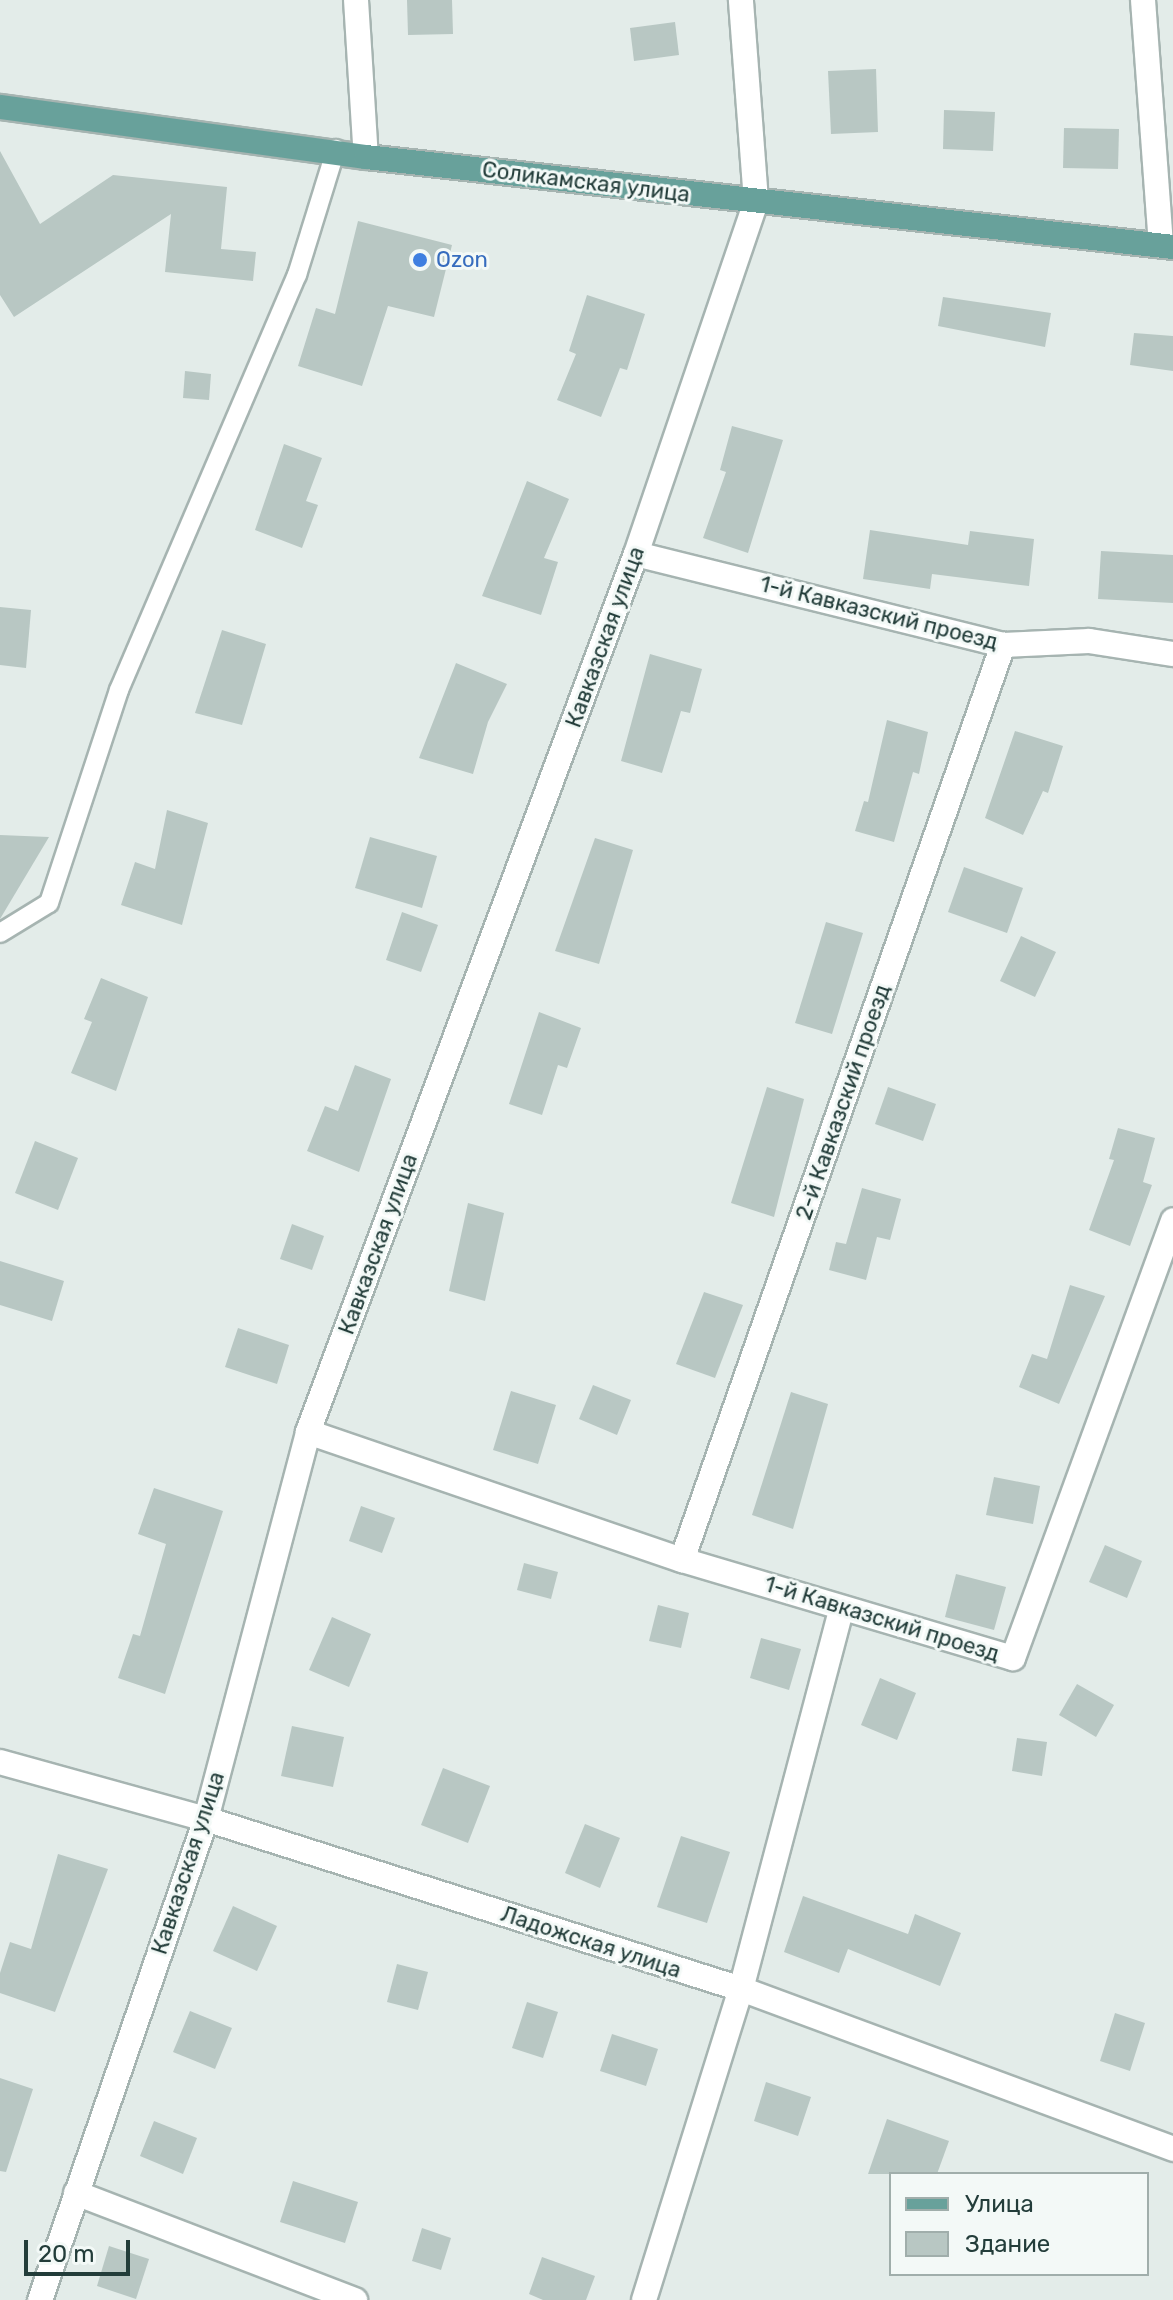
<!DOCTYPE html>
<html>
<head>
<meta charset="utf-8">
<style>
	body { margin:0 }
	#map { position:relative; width:1173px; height:2300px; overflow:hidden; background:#e3ece9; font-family:Rubik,sans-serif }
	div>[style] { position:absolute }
	.building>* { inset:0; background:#b8c7c3 }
	.roads { filter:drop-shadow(2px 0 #a6b4b1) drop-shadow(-2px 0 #a6b4b1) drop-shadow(0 2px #a6b4b1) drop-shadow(0 -2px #a6b4b1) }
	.lane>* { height:18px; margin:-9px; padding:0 9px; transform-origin:9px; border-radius:9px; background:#fff }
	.street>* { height:24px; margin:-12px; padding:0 12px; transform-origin:12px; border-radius:12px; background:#fff }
	.primary>* { height:24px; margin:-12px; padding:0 12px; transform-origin:12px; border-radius:12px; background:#68a19b }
	.dots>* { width:22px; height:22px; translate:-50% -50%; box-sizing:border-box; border:4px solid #f3f9f7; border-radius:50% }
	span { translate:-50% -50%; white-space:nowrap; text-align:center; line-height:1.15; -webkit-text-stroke:6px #f3f9f7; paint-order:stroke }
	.street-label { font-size:22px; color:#233d3a }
	.shop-label { font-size:22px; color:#366cbe }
	.left { translate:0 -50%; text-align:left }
	.legend { position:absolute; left:889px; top:2172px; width:260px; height:104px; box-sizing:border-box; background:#f3f9f7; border:2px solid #a0aeab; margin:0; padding:10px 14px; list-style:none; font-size:24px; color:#233d3a }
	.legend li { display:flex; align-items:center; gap:16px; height:40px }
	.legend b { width:40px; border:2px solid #a0aeab }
	.scale { position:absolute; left:24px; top:2240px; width:106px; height:36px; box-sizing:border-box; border:4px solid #233d3a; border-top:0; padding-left:10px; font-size:24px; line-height:28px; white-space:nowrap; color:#233d3a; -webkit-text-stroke:6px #f3f9f7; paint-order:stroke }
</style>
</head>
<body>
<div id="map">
	<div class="building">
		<div style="clip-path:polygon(407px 0,452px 0,453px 34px,408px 35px)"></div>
		<div style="clip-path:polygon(675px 22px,679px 55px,634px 61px,630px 28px)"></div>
		<div style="clip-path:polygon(876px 69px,878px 132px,831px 134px,828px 71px)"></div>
		<div style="clip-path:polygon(944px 110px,995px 112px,993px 151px,943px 149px)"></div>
		<div style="clip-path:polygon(1064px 128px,1119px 129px,1118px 169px,1063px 168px)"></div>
		<div style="clip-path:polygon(0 151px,40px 224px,113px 175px,227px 187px,221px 249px,256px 252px,253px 281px,165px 272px,171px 214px,14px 317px,0 295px)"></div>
		<div style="clip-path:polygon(358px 221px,452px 245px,434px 317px,388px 306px,362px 386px,298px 366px,316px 308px,335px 314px)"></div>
		<div style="clip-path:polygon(587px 295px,645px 314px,627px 370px,620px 368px,601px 417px,557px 400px,576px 354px,569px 351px)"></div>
		<div style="clip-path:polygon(943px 297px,1051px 313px,1045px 347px,938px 326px)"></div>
		<div style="clip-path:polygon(1134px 333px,1173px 336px,1173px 371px,1130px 365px)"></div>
		<div style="clip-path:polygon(185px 371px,211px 374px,209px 400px,183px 398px)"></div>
		<div style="clip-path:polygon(732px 426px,783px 440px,748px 553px,703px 538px,726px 472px,720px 470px)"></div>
		<div style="clip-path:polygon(284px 444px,322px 458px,306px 501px,318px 505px,302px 548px,255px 530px)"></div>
		<div style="clip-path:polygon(527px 481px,569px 499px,544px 558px,558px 562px,541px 615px,482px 596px)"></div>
		<div style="clip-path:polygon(870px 530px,968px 545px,970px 531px,1034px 539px,1029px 586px,932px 574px,930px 589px,863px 579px)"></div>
		<div style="clip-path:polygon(1101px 551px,1173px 555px,1173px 603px,1098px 599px)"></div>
		<div style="clip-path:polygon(0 607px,31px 610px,26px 668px,0 665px)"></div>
		<div style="clip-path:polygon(222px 630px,266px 644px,242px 725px,195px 713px)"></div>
		<div style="clip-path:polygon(650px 654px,702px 669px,690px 713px,681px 711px,662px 773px,621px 761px)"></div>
		<div style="clip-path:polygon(456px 663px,507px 684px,488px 722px,473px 774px,419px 758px)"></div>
		<div style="clip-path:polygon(887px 720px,928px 732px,919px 774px,913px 772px,894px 842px,855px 831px,864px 801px,868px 802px)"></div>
		<div style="clip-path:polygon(1015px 731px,1063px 746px,1048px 793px,1043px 791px,1023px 835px,985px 818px)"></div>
		<div style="clip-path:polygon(167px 810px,208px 823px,182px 925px,121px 905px,135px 862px,155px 869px)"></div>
		<div style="clip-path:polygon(0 835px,49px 837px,0 919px)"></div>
		<div style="clip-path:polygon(370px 837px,437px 856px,422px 908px,355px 888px)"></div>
		<div style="clip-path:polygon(595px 838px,633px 850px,599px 964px,555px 951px)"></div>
		<div style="clip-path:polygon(964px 867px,1023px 888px,1007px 933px,948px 912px)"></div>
		<div style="clip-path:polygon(402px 912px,438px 925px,421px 972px,386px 960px)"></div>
		<div style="clip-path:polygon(826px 922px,863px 933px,832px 1034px,795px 1023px)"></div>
		<div style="clip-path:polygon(1021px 936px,1056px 952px,1035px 997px,1000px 981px)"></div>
		<div style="clip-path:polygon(101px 978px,148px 997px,116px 1091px,71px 1073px,92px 1022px,84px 1019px)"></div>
		<div style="clip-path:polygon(539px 1012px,581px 1028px,567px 1068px,558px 1065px,542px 1115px,509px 1104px)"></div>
		<div style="clip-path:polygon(355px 1065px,391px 1079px,359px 1172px,307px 1151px,325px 1106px,338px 1111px)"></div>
		<div style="clip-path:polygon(767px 1087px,804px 1099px,774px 1217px,731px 1203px)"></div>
		<div style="clip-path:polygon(888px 1087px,936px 1104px,923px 1141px,875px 1124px)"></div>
		<div style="clip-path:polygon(1118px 1128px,1155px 1138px,1143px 1182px,1152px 1185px,1130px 1246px,1089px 1230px,1114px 1160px,1109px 1159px)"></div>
		<div style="clip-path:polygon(35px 1141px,78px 1158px,58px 1210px,15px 1193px)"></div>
		<div style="clip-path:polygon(862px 1188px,901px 1199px,890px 1240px,877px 1237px,866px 1280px,829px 1270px,836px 1242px,846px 1244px)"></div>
		<div style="clip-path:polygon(468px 1203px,504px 1213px,485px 1301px,449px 1291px)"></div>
		<div style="clip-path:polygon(292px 1224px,324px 1236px,312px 1270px,280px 1259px)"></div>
		<div style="clip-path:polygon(0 1261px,64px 1281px,52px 1321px,0 1305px)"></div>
		<div style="clip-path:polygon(1070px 1285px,1105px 1296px,1059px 1404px,1019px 1387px,1032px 1354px,1047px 1359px)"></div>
		<div style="clip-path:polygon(704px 1292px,743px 1305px,715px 1378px,676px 1364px)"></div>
		<div style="clip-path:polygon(238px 1328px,289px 1345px,277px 1384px,225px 1367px)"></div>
		<div style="clip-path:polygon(593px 1385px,631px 1400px,617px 1435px,579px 1419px)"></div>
		<div style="clip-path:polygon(511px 1391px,556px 1405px,538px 1464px,493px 1450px)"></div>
		<div style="clip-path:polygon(791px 1392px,828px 1404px,793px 1529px,752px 1515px)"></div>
		<div style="clip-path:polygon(994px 1477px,1040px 1486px,1033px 1524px,986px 1515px)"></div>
		<div style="clip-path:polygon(154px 1488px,223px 1511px,165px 1694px,118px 1678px,133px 1634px,140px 1636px,166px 1544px,138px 1534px)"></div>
		<div style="clip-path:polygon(361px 1506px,395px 1518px,382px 1553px,349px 1541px)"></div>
		<div style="clip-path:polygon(1105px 1545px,1142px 1561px,1127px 1598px,1089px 1582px)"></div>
		<div style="clip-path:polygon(524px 1563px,558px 1572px,551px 1599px,517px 1590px)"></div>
		<div style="clip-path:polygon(956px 1574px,1006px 1587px,994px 1630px,945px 1617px)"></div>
		<div style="clip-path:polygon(658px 1605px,689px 1613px,681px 1648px,649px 1641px)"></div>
		<div style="clip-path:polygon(332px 1617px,371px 1634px,349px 1687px,309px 1670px)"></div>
		<div style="clip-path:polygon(761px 1638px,801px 1649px,789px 1690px,750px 1678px)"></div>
		<div style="clip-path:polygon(880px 1678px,916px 1693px,897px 1740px,861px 1725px)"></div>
		<div style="clip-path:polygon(1077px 1684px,1114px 1705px,1096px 1737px,1059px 1715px)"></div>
		<div style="clip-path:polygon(292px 1726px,344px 1737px,333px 1787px,281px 1776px)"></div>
		<div style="clip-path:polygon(1017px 1738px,1047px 1742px,1042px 1776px,1012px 1771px)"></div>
		<div style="clip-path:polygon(443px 1768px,490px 1786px,468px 1843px,421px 1825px)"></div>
		<div style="clip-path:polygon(585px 1824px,620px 1838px,600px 1888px,565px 1873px)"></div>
		<div style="clip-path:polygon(681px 1836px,730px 1852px,707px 1923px,657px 1907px)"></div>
		<div style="clip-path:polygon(58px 1854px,108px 1869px,55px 2012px,0 1993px,0 1973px,10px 1942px,31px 1949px)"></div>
		<div style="clip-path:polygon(803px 1896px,908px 1934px,915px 1914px,961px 1933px,940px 1986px,848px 1949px,839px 1973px,784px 1952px)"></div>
		<div style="clip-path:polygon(233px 1906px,277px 1926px,257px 1971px,213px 1951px)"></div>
		<div style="clip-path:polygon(397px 1964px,428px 1972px,418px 2010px,387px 2002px)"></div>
		<div style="clip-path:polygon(527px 2002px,558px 2012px,543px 2058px,512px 2048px)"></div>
		<div style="clip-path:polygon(190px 2011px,232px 2028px,215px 2069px,173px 2052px)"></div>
		<div style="clip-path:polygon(1115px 2013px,1145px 2023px,1130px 2071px,1100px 2061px)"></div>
		<div style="clip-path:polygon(612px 2034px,658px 2049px,646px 2086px,600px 2071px)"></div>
		<div style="clip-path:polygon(0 2078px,33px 2089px,6px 2172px,0 2171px)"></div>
		<div style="clip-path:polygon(766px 2082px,811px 2097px,798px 2136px,754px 2121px)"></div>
		<div style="clip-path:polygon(887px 2119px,949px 2141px,937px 2174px,868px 2174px)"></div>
		<div style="clip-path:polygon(154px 2121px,197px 2138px,183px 2174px,140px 2156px)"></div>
		<div style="clip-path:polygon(293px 2181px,358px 2202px,345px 2243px,280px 2222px)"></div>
		<div style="clip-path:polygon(422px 2228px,451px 2238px,441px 2270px,412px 2261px)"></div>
		<div style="clip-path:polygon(109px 2246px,149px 2259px,136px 2299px,97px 2286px)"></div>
		<div style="clip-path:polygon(542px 2257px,595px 2276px,586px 2300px,543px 2300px,529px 2294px)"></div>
	</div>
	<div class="roads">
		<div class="lane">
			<div style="left:0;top:933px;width:57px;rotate:-31.5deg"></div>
			<div style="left:49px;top:903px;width:224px;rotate:-71.8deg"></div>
			<div style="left:119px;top:690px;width:452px;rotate:-66.8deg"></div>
			<div style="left:297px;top:275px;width:132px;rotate:-72.8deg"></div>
		</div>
		<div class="street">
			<div style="left:356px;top:0;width:157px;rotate:86.4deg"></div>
			<div style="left:1143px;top:0;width:246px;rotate:85.8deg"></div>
			<div style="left:636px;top:554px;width:378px;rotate:13.9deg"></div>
			<div style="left:1003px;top:645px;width:86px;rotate:-2.7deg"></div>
			<div style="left:1089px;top:641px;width:85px;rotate:8.8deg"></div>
			<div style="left:308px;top:1432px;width:395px;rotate:18.9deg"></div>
			<div style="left:682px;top:1560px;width:345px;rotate:16.5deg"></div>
			<div style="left:1013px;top:1658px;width:466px;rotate:-69.9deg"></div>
			<div style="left:682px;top:1560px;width:970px;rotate:-70.67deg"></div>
			<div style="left:0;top:1762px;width:214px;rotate:15.5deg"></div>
			<div style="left:206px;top:1819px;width:561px;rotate:17.63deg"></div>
			<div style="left:741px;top:1989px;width:461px;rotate:20.3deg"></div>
			<div style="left:76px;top:2193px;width:299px;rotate:21deg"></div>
			<div style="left:40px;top:2300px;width:509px;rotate:-70.96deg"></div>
			<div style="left:206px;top:1819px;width:400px;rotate:-75.2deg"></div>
			<div style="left:308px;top:1432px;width:937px;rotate:-69.52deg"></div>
			<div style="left:636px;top:554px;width:373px;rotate:-71.2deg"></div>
			<div style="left:756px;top:201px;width:202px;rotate:-94.3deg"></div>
			<div style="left:644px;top:2300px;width:326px;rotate:-72.7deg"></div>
			<div style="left:741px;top:1989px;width:394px;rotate:-75.2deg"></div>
		</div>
		<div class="primary">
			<div style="left:0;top:107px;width:369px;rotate:7.8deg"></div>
			<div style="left:366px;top:157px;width:812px;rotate:6.36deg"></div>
		</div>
	</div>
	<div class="dots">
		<div style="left:420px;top:260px;background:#3f7fe0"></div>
	</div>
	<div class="street-label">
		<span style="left:586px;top:182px;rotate:7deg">Соликамская улица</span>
		<span style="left:879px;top:613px;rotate:14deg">1-й Кавказский проезд</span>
		<span style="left:605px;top:637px;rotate:-70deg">Кавказская улица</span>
		<span style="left:843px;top:1102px;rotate:-71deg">2-й Кавказский проезд</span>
		<span style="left:378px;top:1244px;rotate:-70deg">Кавказская улица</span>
		<span style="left:882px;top:1619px;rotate:17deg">1-й Кавказский проезд</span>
		<span style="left:188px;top:1863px;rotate:-72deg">Кавказская улица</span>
		<span style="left:591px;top:1942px;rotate:18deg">Ладожская улица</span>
	</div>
	<div class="shop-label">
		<span class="left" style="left:436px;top:260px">Ozon</span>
	</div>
	<ul class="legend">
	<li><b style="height:10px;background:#68a19b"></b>Улица</li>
	<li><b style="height:22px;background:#b8c7c3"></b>Здание</li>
	</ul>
	<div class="scale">20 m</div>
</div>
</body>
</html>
